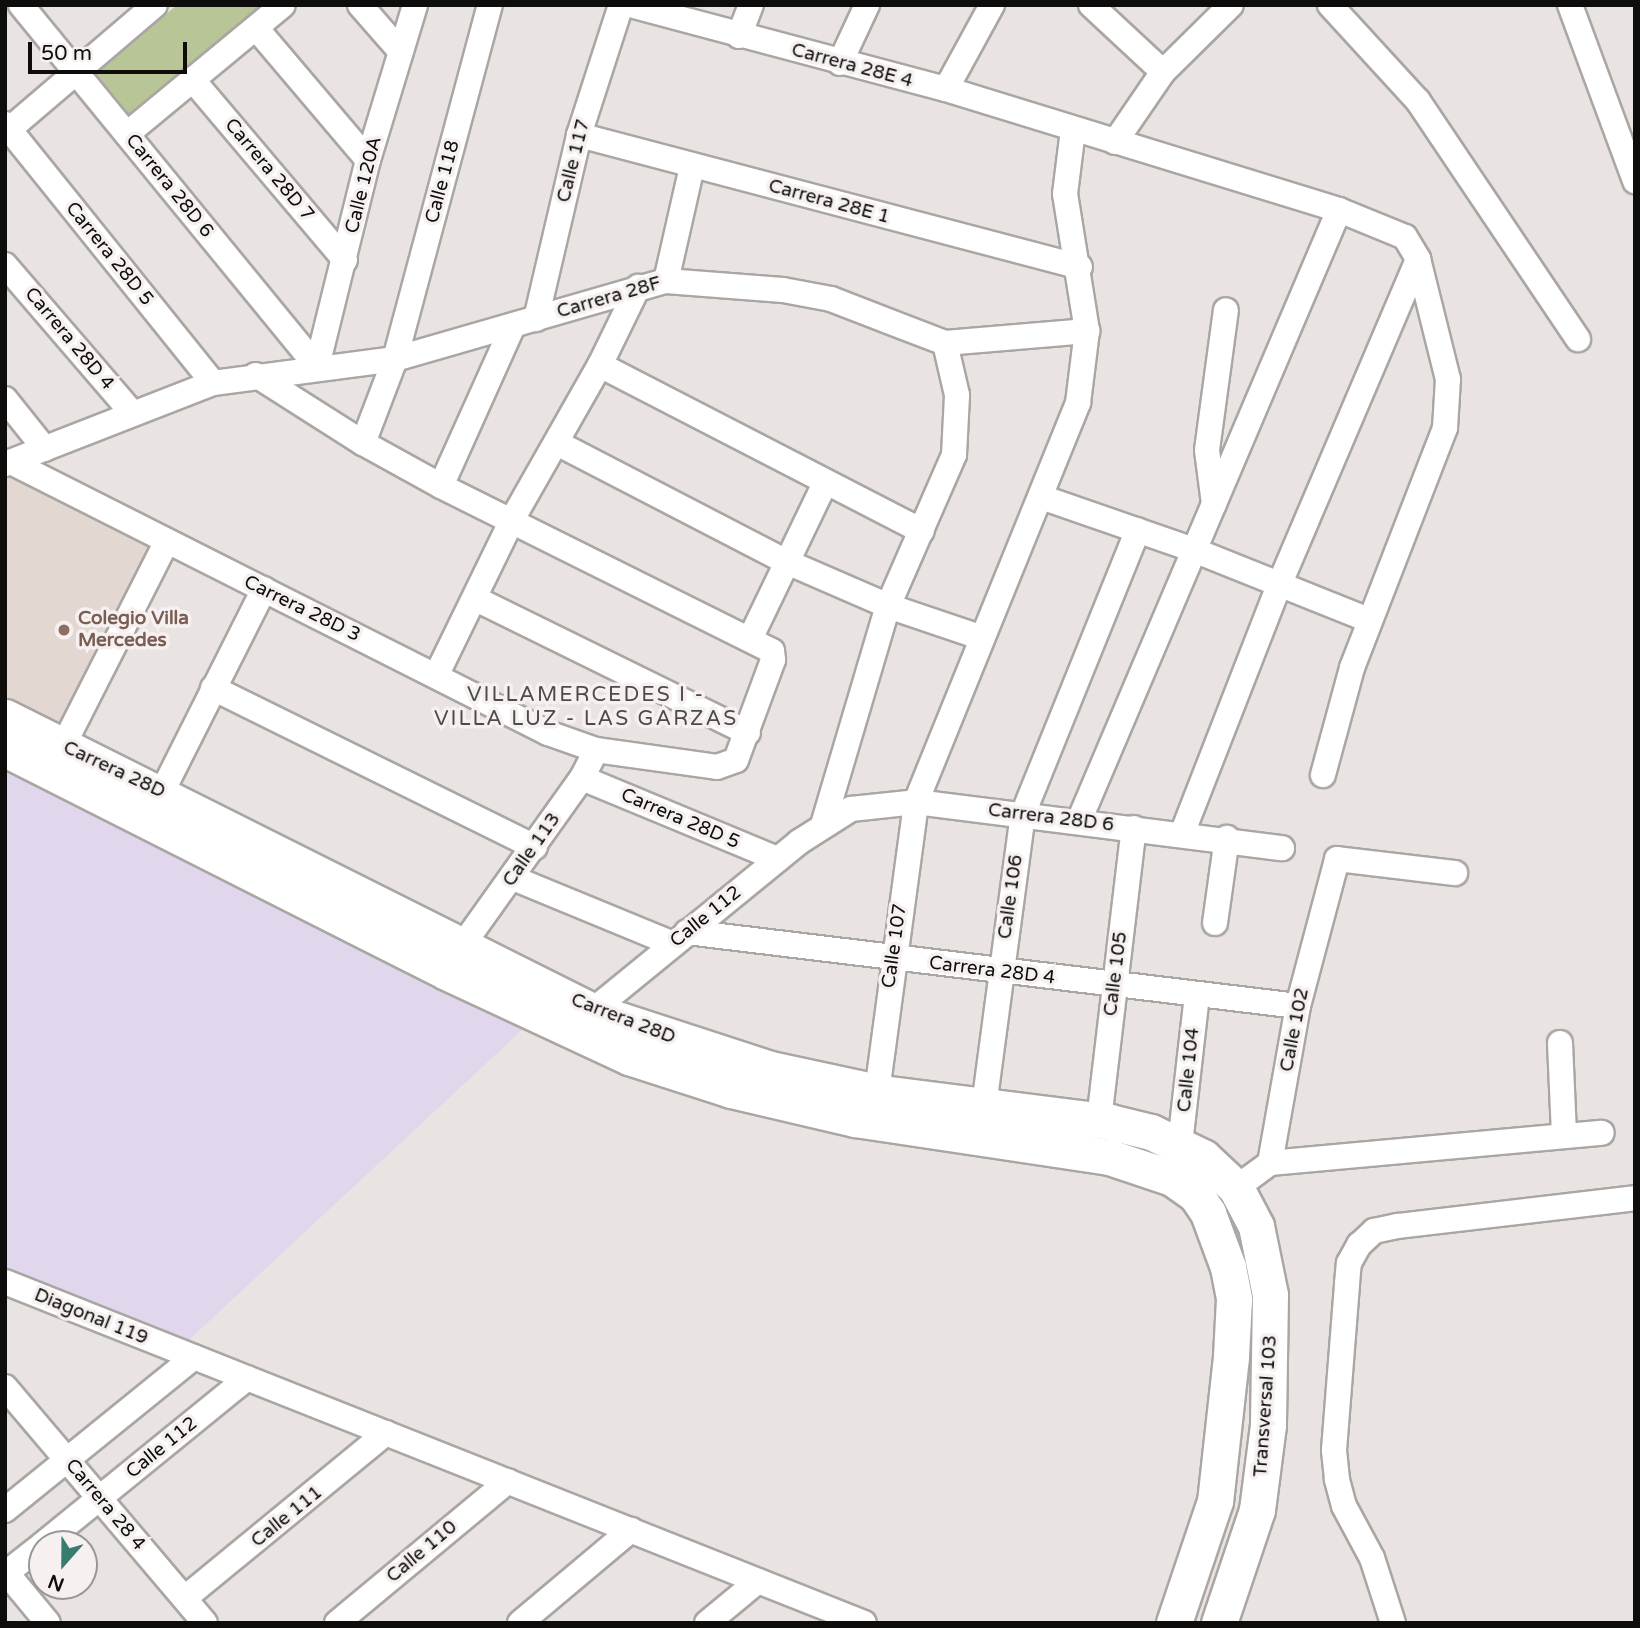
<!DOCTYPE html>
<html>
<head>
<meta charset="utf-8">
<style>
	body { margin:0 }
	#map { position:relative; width:1640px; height:1628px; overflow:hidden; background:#e9e4e2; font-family:"Varela Round",sans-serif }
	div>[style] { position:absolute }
	.built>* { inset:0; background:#e3d7d1 }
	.industrial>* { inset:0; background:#e0d7ec }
	.green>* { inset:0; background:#b8c596 }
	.roads { filter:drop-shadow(2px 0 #aaa6a4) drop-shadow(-2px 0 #aaa6a4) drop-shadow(0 2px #aaa6a4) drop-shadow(0 -2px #aaa6a4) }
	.street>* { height:24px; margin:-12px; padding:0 12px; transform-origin:12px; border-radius:12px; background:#fff }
	.secondary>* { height:35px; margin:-17.5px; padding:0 17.5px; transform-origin:17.5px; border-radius:17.5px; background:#fff }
	.dots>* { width:19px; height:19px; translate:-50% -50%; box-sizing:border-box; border:4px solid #f6f1f0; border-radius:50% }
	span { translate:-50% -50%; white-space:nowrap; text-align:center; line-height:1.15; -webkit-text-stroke:7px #f6f1f0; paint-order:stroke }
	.street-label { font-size:19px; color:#0e0d0c }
	.education-label { font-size:19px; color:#785e54; font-weight:700 }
	.left { translate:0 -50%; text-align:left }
	.neighbourhood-label { font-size:21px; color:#4e4a49; letter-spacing:2px }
	.frame { position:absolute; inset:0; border:7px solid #0e0d0c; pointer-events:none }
	.north { position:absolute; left:28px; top:1530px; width:70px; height:70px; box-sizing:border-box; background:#f6f1f0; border:2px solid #999695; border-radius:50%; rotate:201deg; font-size:19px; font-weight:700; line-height:28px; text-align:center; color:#0e0d0c }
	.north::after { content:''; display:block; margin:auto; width:24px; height:32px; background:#387c6f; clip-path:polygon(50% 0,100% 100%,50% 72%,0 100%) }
	.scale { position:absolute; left:28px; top:42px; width:159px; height:32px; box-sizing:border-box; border:4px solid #0e0d0c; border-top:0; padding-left:9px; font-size:21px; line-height:24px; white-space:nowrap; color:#0e0d0c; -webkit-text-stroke:5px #f6f1f0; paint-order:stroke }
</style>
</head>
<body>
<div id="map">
	<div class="built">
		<div style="clip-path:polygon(5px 464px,166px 543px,63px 746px,5px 717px)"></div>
	</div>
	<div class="industrial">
		<div style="clip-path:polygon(5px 749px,537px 1016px,177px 1351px,5px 1282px)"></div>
	</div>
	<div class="green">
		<div style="clip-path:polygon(177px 5px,276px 5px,122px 132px,91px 77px)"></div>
	</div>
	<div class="roads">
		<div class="street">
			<div style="left:21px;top:5px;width:467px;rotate:50.7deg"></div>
			<div style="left:360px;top:5px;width:62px;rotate:48.9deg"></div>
			<div style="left:630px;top:5px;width:327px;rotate:14.9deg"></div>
			<div style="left:946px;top:89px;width:411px;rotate:17.1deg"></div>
			<div style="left:1339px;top:210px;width:71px;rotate:22.2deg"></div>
			<div style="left:1405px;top:237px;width:26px;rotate:59deg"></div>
			<div style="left:1418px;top:259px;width:124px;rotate:76deg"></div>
			<div style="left:1448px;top:379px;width:49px;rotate:93.5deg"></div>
			<div style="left:1445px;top:428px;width:257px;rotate:111.2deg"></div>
			<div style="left:1352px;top:668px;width:111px;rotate:105.2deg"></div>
			<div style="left:1091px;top:5px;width:98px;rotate:42.9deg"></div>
			<div style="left:1330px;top:5px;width:130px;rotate:47.5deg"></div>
			<div style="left:1418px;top:101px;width:287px;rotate:56.1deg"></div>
			<div style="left:1570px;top:5px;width:188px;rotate:69.7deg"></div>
			<div style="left:256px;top:28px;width:173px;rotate:49.7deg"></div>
			<div style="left:739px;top:36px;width:33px;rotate:-69deg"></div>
			<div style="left:840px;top:63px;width:64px;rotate:-65deg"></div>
			<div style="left:192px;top:79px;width:237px;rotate:49.8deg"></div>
			<div style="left:946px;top:89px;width:96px;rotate:-61.3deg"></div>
			<div style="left:5px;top:124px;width:332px;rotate:51.2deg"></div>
			<div style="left:5px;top:133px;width:197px;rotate:-40.5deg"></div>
			<div style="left:127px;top:134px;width:202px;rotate:-39.6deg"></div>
			<div style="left:579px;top:135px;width:518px;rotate:14.76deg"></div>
			<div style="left:1115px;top:142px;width:85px;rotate:-55.6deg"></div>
			<div style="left:1163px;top:72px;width:95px;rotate:-44.6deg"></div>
			<div style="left:5px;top:265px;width:196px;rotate:49.3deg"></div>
			<div style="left:666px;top:281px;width:117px;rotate:-77.2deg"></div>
			<div style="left:536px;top:319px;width:189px;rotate:-76.8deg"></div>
			<div style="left:579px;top:135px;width:137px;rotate:-72.1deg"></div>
			<div style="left:600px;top:365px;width:362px;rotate:27.3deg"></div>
			<div style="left:317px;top:366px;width:212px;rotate:-76.1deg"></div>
			<div style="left:368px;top:160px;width:162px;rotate:-73.1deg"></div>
			<div style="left:5px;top:399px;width:64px;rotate:51.3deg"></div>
			<div style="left:363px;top:443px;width:90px;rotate:-69.1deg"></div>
			<div style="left:395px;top:359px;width:367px;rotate:-75deg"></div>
			<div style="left:557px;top:443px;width:259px;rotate:27.4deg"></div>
			<div style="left:787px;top:562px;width:110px;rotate:23.5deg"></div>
			<div style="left:888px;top:606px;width:165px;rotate:-66.4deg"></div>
			<div style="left:954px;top:455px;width:60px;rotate:-87.1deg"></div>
			<div style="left:957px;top:395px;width:53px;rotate:-103deg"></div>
			<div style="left:11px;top:462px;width:602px;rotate:26.78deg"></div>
			<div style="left:548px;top:733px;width:51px;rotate:19.5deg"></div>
			<div style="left:596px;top:750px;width:122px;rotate:8deg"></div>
			<div style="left:717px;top:767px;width:20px;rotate:-20deg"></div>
			<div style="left:736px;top:760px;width:107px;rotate:-69.7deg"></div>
			<div style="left:773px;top:660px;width:9px;rotate:-96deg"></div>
			<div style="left:772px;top:651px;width:370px;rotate:-153.5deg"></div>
			<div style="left:441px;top:486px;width:89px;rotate:-151.1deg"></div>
			<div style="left:363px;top:443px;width:127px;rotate:-147.6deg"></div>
			<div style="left:5px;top:464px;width:223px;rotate:-21.3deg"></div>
			<div style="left:213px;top:383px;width:184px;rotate:-7.5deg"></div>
			<div style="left:395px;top:359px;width:282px;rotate:-16.1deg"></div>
			<div style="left:666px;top:281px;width:117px;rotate:4.4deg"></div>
			<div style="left:783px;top:290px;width:49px;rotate:10.6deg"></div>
			<div style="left:831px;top:299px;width:122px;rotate:21.1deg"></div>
			<div style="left:945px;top:343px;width:143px;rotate:-4.8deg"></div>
			<div style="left:441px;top:486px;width:175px;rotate:-65.8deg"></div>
			<div style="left:1041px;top:497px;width:162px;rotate:19.1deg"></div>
			<div style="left:1194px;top:550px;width:188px;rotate:21.8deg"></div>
			<div style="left:1214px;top:504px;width:54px;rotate:-97.4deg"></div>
			<div style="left:1207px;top:450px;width:141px;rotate:-82.3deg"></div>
			<div style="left:476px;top:599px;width:303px;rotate:26.2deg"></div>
			<div style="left:750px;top:639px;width:171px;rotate:-64.3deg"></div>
			<div style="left:436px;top:676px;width:176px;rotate:-64deg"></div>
			<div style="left:513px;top:518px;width:176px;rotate:-60.4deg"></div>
			<div style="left:600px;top:365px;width:87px;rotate:-64deg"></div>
			<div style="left:213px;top:688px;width:359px;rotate:26.3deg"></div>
			<div style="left:63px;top:746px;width:228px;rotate:-63.1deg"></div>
			<div style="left:582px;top:778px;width:212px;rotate:22.5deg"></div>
			<div style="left:162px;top:792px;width:227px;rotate:-63.3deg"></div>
			<div style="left:1079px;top:821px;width:664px;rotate:-66.95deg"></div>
			<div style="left:823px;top:825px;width:228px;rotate:-73.5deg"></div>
			<div style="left:888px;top:606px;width:97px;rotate:18.6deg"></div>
			<div style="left:1182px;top:834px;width:269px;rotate:-68.7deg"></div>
			<div style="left:1280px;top:583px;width:352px;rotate:-66.9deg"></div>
			<div style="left:513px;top:878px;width:173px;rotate:22.4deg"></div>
			<div style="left:1215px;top:923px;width:86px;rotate:-82deg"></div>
			<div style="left:687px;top:932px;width:615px;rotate:6.91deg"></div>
			<div style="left:462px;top:946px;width:206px;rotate:-54.5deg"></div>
			<div style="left:582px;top:778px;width:31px;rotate:-63deg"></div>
			<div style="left:592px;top:1011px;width:267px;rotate:-39.2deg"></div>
			<div style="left:799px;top:842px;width:62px;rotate:-32.4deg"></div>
			<div style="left:851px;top:809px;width:65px;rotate:-6.1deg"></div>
			<div style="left:916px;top:802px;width:369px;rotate:7.2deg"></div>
			<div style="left:1560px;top:1043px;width:92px;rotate:87.5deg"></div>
			<div style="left:877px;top:1092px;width:293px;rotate:-82.3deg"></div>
			<div style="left:916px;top:802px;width:431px;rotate:-67.9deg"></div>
			<div style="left:1078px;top:403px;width:73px;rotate:-82.9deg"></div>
			<div style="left:1087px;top:331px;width:139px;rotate:-99.1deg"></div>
			<div style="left:1065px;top:194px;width:64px;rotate:-82.9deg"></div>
			<div style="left:984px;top:1106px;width:295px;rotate:-82.4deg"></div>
			<div style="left:1023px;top:814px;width:306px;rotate:-68deg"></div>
			<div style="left:1099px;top:1120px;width:294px;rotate:-83.2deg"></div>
			<div style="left:1180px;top:1144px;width:150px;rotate:-83.5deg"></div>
			<div style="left:1270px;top:1163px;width:333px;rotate:-5.2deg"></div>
			<div style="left:1236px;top:1188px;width:42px;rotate:-36.3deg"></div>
			<div style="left:1270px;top:1163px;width:159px;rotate:-79.9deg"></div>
			<div style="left:1298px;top:1006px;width:152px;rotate:-75.1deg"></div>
			<div style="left:1337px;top:859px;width:119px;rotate:6.8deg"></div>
			<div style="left:5px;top:1282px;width:924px;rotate:21.65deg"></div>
			<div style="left:5px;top:1387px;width:309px;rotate:49.7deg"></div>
			<div style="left:5px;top:1510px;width:243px;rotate:-39deg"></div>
			<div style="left:43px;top:1544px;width:263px;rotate:-39.1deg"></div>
			<div style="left:5px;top:1571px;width:67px;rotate:50.4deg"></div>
			<div style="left:5px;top:1574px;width:47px;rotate:-38.1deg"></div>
			<div style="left:185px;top:1598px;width:260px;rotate:-39.4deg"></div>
			<div style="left:337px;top:1623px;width:222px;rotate:-39.7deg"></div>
			<div style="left:520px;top:1623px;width:145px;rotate:-40deg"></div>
			<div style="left:707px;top:1623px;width:66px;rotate:-39.5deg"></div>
			<div style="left:1393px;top:1623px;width:68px;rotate:-107.9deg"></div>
			<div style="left:1372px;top:1558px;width:59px;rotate:-118.3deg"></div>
			<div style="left:1344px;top:1506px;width:28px;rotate:-105deg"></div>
			<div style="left:1337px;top:1479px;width:29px;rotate:-96deg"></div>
			<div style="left:1334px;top:1450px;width:167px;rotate:-85.5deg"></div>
			<div style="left:1347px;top:1284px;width:21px;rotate:-85deg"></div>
			<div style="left:1349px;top:1263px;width:21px;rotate:-61deg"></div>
			<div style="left:1359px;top:1245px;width:21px;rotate:-43deg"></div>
			<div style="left:1374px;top:1231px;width:25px;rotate:-12deg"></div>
			<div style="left:1398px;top:1226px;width:239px;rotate:-6.7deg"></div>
		</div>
		<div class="secondary">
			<div style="left:5px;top:717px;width:657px;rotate:26.6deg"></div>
			<div style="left:592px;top:1011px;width:188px;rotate:18deg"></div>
			<div style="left:771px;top:1069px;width:114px;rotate:12.2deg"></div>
			<div style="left:882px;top:1093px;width:230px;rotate:7.2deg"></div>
			<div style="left:1110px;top:1122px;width:42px;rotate:13.7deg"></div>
			<div style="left:1151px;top:1132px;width:58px;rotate:25.7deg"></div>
			<div style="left:1203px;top:1157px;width:45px;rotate:43.2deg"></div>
			<div style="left:1236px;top:1188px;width:43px;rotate:62.2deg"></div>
			<div style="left:1256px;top:1226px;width:70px;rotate:78.5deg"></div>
			<div style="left:1270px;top:1295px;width:130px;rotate:90.9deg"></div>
			<div style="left:1268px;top:1425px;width:86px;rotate:97.4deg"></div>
			<div style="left:1257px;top:1510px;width:119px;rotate:108.6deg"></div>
			<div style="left:5px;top:749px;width:494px;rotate:26.8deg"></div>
			<div style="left:446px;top:972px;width:202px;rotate:24.9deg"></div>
			<div style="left:629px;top:1057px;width:107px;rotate:17.9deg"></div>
			<div style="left:731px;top:1090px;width:127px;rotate:13.2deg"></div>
			<div style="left:855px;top:1119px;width:257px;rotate:8.5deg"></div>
			<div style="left:1109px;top:1157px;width:66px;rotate:18.4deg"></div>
			<div style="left:1172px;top:1178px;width:29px;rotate:35deg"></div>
			<div style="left:1196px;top:1195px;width:22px;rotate:56deg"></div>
			<div style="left:1208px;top:1213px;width:58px;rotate:69.7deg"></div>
			<div style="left:1228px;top:1267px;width:33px;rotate:79deg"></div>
			<div style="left:1234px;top:1299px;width:58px;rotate:93deg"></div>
			<div style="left:1231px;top:1357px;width:145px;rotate:96.3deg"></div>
			<div style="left:1215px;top:1501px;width:129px;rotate:108.6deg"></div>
		</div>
	</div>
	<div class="dots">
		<div style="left:64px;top:630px;background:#8d6e63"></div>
	</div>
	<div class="street-label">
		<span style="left:852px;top:66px;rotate:15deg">Carrera 28E 4</span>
		<span style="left:574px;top:161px;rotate:-76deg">Calle 117</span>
		<span style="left:269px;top:170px;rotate:50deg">Carrera 28D 7</span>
		<span style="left:443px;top:182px;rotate:-75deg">Calle 118</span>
		<span style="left:364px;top:185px;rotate:-76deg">Calle 120A</span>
		<span style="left:169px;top:186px;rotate:51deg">Carrera 28D 6</span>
		<span style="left:829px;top:202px;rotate:15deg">Carrera 28E 1</span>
		<span style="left:109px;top:254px;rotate:51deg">Carrera 28D 5</span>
		<span style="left:609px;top:298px;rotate:-16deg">Carrera 28F</span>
		<span style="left:69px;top:339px;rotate:50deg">Carrera 28D 4</span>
		<span style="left:302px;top:609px;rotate:26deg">Carrera 28D 3</span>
		<span style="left:114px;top:770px;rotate:25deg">Carrera 28D</span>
		<span style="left:1051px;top:818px;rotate:7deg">Carrera 28D 6</span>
		<span style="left:680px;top:819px;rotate:23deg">Carrera 28D 5</span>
		<span style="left:532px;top:850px;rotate:-55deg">Calle 113</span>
		<span style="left:1011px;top:897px;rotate:-82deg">Calle 106</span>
		<span style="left:706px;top:917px;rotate:-39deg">Calle 112</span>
		<span style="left:895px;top:946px;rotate:-82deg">Calle 107</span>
		<span style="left:992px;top:971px;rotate:7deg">Carrera 28D 4</span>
		<span style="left:1116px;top:974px;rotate:-83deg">Calle 105</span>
		<span style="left:623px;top:1019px;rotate:21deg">Carrera 28D</span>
		<span style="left:1295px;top:1030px;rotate:-79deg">Calle 102</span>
		<span style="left:1189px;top:1070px;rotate:-84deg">Calle 104</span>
		<span style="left:91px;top:1317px;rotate:22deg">Diagonal 119</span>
		<span style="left:1266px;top:1406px;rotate:-86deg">Transversal 103</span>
		<span style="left:162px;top:1448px;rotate:-39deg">Calle 112</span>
		<span style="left:105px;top:1505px;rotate:50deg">Carrera 28 4</span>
		<span style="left:287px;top:1517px;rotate:-39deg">Calle 111</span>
		<span style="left:422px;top:1552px;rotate:-40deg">Calle 110</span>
	</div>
	<div class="education-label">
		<span class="left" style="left:78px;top:630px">Colegio Villa<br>Mercedes</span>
	</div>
	<div class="neighbourhood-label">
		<span style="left:586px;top:707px">VILLAMERCEDES I -<br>VILLA LUZ - LAS GARZAS</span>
	</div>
	<div class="frame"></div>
	<div class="north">N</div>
	<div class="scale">50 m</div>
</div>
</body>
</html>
